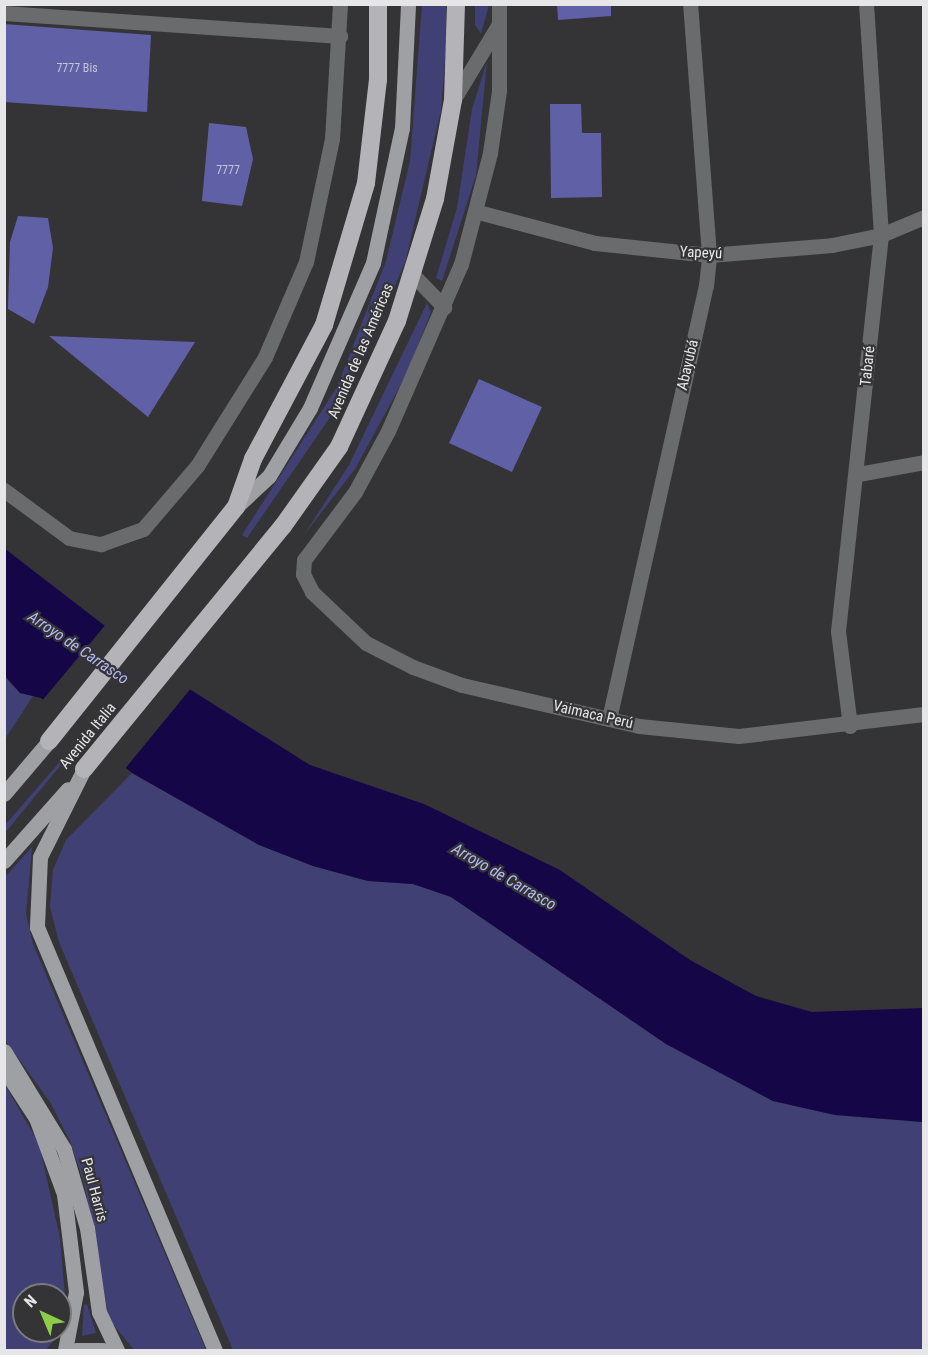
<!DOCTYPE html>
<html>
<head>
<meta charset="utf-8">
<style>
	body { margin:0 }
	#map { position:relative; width:928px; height:1355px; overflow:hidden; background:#343437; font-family:"Roboto Condensed",sans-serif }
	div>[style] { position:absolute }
	.green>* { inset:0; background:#404074 }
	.water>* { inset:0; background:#150747 }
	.pier>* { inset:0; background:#343437 }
	.building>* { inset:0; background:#6060a6 }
	.minor>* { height:15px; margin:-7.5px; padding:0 7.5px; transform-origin:7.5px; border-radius:7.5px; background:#6a6b6c }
	.major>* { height:15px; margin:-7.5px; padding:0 7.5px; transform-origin:7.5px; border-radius:7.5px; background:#9fa0a3 }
	.highway>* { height:18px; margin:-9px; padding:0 9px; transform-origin:9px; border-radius:9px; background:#b4b4b8 }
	span { translate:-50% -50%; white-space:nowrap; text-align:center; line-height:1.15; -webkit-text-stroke:4.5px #343437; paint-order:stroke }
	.number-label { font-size:12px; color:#c4c4d8 }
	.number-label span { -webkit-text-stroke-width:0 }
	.street-label { font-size:15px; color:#e6e6e8 }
	.water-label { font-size:16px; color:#b4b8f3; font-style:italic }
	.frame { position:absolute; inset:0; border:6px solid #e6e6e8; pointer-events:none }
	.north { position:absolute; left:12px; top:1283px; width:60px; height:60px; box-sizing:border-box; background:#343437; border:2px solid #7b7b7e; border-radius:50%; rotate:316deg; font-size:16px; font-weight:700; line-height:24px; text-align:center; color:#e6e6e8 }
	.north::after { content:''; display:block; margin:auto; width:21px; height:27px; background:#8cce46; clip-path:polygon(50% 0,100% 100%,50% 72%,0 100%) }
</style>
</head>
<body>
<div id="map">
	<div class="green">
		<div style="clip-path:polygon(422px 5px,446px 5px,447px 34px,441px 110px,405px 263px,346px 394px,247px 538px,242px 535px,337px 387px,386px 261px,410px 161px)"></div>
		<div style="clip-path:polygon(475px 5px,489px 5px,481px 34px,475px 25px)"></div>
		<div style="clip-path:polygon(487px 61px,476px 175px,442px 281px,436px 278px,457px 208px,472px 109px)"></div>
		<div style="clip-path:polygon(427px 303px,431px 312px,407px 373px,355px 469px,304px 535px,349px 465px)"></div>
		<div style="clip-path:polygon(4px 676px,20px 693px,33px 696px,5px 739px)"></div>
		<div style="clip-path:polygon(64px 757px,65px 760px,5px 833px,5px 825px)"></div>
		<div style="clip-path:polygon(132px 773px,259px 845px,313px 866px,368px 881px,413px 884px,451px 897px,666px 1044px,773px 1101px,835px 1115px,923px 1122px,923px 1350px,233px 1350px,59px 942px,50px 907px,53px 870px,66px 840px)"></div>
		<div style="clip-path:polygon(32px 847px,26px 914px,33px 944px,206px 1350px,134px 1350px,109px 1319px,84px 1183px,70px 1141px,50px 1102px,5px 1040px,4px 878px)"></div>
		<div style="clip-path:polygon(evenodd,4px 1083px,39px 1144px,60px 1238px,66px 1309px,59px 1334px,46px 1350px,5px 1350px,4px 1083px,24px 1295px,60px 1295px,60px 1331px,24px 1331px,24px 1295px)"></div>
		<div style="clip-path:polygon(87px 1304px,96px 1333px,82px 1336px,84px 1305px)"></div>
	</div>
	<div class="water">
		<div style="clip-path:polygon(4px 548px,175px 680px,310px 765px,424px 804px,560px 870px,690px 960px,756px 996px,812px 1012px,923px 1008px,923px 1122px,835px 1115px,773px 1101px,666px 1044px,451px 897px,413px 884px,368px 881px,313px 866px,259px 845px,132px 773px,41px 698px,20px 693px,5px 676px)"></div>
	</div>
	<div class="pier">
		<div style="clip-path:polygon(107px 623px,192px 687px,124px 770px,41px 702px)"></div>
	</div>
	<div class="building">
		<div style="clip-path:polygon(557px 4px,611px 4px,611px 16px,558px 20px)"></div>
		<div style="clip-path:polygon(4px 24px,151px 35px,147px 112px,4px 102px)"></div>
		<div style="clip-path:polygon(550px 104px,581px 104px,582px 133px,601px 133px,602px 197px,551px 198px)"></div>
		<div style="clip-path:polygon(209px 123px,246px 127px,253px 159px,242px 206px,202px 201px)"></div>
		<div style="clip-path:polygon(18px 216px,48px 218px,53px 248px,48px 287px,34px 324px,8px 309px,10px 242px)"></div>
		<div style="clip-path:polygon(49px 336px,195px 342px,148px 417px)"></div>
		<div style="clip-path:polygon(479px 379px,542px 407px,512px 472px,449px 443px)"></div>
	</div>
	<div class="minor">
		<div style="left:499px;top:4px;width:87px;rotate:90deg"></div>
		<div style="left:499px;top:91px;width:63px;rotate:98.3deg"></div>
		<div style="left:490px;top:153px;width:115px;rotate:104.6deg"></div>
		<div style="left:461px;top:264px;width:182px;rotate:113.6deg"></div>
		<div style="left:388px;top:431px;width:69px;rotate:118.4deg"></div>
		<div style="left:355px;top:492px;width:85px;rotate:126.9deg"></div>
		<div style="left:304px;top:560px;width:14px;rotate:94deg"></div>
		<div style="left:303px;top:574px;width:20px;rotate:63deg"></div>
		<div style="left:312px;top:592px;width:74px;rotate:43.4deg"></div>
		<div style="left:366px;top:643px;width:53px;rotate:27.1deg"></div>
		<div style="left:413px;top:667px;width:52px;rotate:20.2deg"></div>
		<div style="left:462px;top:685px;width:182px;rotate:13deg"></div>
		<div style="left:639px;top:726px;width:100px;rotate:5.7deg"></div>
		<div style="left:739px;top:736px;width:186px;rotate:-6.8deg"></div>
		<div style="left:4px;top:13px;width:337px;rotate:3.9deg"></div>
		<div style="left:453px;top:100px;width:89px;rotate:-58.8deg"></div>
		<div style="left:478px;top:212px;width:121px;rotate:14.8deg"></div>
		<div style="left:595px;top:243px;width:115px;rotate:6deg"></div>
		<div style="left:709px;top:255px;width:123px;rotate:-4.6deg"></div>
		<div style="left:832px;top:245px;width:50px;rotate:-11.5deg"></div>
		<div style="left:881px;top:235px;width:47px;rotate:-22.7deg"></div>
		<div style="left:413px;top:275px;width:45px;rotate:45.9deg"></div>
		<div style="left:858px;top:474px;width:67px;rotate:-10.3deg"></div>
		<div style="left:4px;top:490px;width:81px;rotate:36.4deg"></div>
		<div style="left:69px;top:538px;width:33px;rotate:11deg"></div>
		<div style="left:101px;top:544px;width:45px;rotate:-19.7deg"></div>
		<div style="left:143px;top:529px;width:83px;rotate:-49.4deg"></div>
		<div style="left:197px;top:466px;width:128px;rotate:-58deg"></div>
		<div style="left:265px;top:357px;width:103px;rotate:-66.7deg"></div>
		<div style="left:306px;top:262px;width:126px;rotate:-78.1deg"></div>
		<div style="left:332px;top:139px;width:135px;rotate:-86.6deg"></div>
		<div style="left:609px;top:719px;width:444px;rotate:-77.4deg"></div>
		<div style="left:706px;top:286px;width:31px;rotate:-84deg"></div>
		<div style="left:709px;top:255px;width:252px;rotate:-94.3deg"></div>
		<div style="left:850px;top:726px;width:96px;rotate:-97.2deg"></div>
		<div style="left:838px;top:631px;width:398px;rotate:-83.8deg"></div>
		<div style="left:881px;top:235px;width:231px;rotate:-93.7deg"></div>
	</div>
	<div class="major">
		<div style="left:236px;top:507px;width:45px;rotate:-43.2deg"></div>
		<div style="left:269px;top:476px;width:79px;rotate:-58.9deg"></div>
		<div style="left:310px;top:408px;width:158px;rotate:-66.5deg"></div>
		<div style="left:373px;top:263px;width:138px;rotate:-77.9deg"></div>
		<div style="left:402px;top:128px;width:124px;rotate:-87.2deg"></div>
		<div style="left:84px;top:769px;width:98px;rotate:116.6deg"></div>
		<div style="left:40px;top:857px;width:70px;rotate:92.5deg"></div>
		<div style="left:37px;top:927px;width:459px;rotate:67.2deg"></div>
		<div style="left:4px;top:794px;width:70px;rotate:-49.7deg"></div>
		<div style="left:4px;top:861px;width:96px;rotate:-48.4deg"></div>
		<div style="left:4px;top:1051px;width:115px;rotate:58.5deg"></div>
		<div style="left:64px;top:1149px;width:82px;rotate:73.8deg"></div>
		<div style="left:87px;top:1228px;width:85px;rotate:81.9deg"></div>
		<div style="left:99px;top:1312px;width:42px;rotate:64.7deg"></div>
		<div style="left:4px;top:1069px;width:59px;rotate:56.9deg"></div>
		<div style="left:36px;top:1118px;width:81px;rotate:69.8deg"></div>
		<div style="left:64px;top:1194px;width:99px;rotate:83deg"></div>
		<div style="left:76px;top:1292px;width:59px;rotate:100.7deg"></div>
		<div style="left:76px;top:1350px;width:27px"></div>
	</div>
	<div class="highway">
		<div style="left:49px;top:741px;width:300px;rotate:-51.4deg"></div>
		<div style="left:236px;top:507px;width:51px;rotate:-70.5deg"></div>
		<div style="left:253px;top:459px;width:152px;rotate:-62.1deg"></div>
		<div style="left:324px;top:325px;width:148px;rotate:-73.5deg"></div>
		<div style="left:366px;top:183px;width:104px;rotate:-83.4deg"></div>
		<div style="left:378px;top:80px;width:76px;rotate:-90deg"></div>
		<div style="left:84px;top:769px;width:314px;rotate:-50.7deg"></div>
		<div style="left:283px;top:526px;width:97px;rotate:-54.7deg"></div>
		<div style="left:339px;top:447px;width:139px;rotate:-65.3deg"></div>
		<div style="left:397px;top:321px;width:128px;rotate:-72.7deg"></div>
		<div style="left:435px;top:199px;width:101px;rotate:-79.7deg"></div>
		<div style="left:453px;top:100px;width:96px;rotate:-88.2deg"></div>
	</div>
	<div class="number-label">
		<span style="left:77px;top:69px">7777 Bis</span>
		<span style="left:228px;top:171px">7777</span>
	</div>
	<div class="street-label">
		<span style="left:701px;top:253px;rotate:3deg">Yapeyú</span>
		<span style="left:361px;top:351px;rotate:-67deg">Avenida de las Américas</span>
		<span style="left:688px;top:365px;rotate:-77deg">Abayubá</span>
		<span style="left:868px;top:366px;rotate:-84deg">Tabaré</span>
		<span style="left:593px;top:715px;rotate:13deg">Vaimaca Perú</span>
		<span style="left:88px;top:736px;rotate:-51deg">Avenida Italia</span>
		<span style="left:94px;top:1190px;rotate:75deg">Paul Harris</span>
	</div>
	<div class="water-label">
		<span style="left:78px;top:648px;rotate:34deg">Arroyo de Carrasco</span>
		<span style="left:504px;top:877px;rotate:30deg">Arroyo de Carrasco</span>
	</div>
	<div class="frame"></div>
	<div class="north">N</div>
</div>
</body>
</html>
